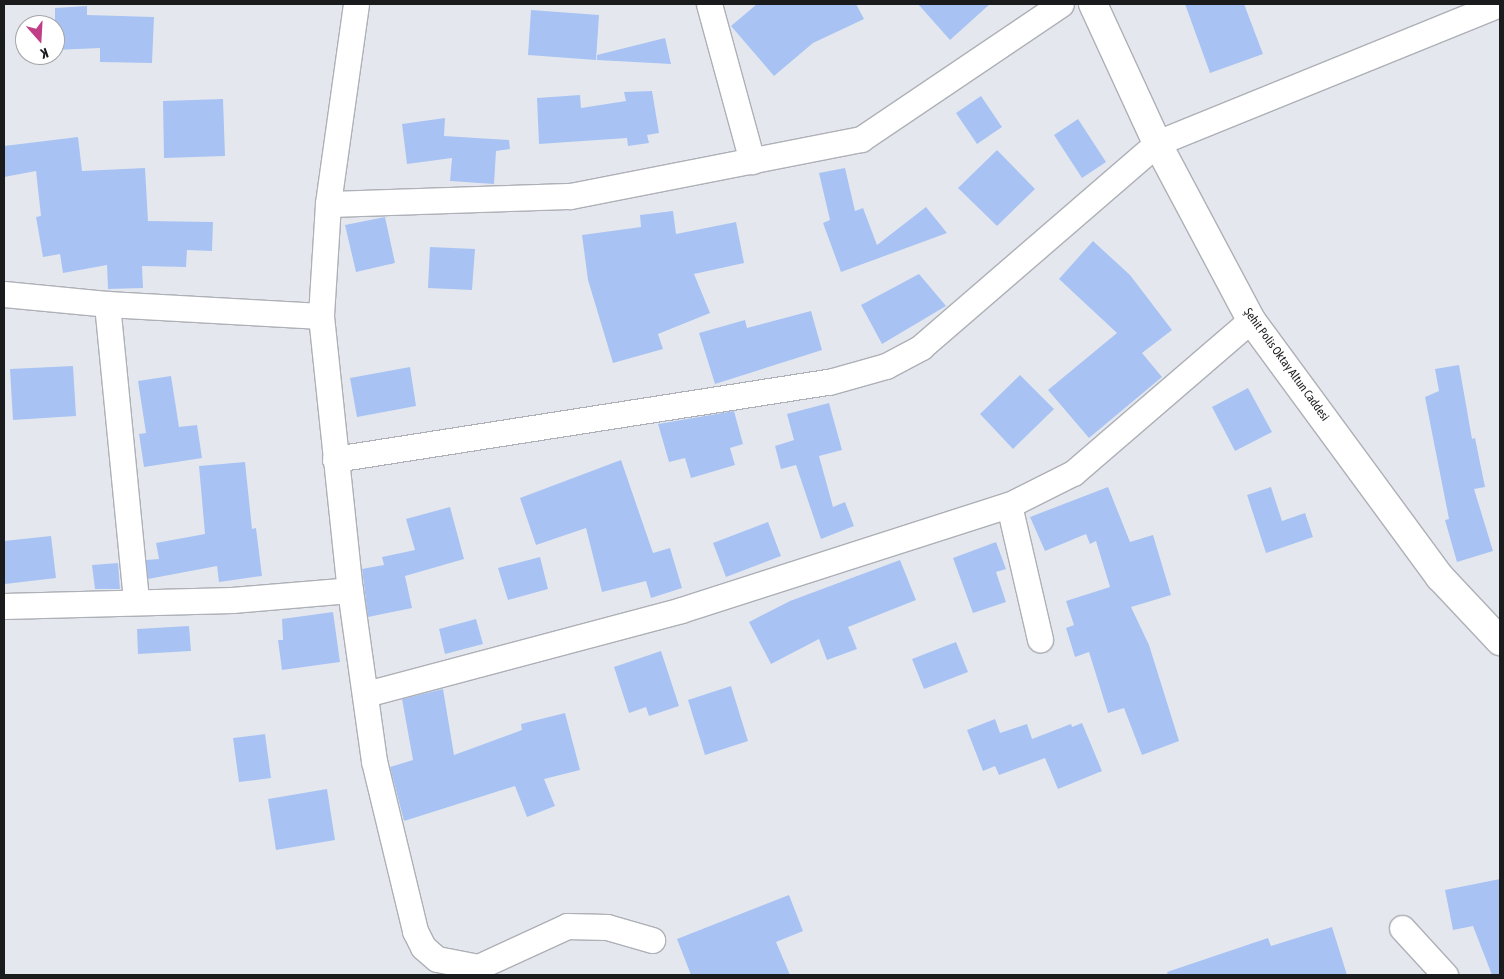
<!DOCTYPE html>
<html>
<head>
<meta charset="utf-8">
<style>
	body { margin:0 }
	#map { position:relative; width:1504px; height:979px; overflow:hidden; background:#e4e8ee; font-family:"Asap Condensed",sans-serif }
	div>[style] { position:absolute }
	.building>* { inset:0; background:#a8c3f3 }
	.roads { filter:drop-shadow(1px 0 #adb0b6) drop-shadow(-1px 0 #adb0b6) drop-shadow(0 1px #adb0b6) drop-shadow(0 -1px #adb0b6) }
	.minor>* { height:25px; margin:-12.5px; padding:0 12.5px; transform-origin:12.5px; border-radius:12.5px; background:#fff }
	.tertiary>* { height:28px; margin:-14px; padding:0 14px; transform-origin:14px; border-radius:14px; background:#fff }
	span { translate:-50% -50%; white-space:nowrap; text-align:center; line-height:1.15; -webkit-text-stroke:4.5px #fff; paint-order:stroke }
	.street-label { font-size:12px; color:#1a1b1d }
	.frame { position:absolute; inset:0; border:5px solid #1a1b1d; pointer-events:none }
	.north { position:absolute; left:15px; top:15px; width:50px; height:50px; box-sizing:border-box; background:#fff; border:1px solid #a3a4a5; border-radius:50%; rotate:161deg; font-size:14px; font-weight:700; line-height:20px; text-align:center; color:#1a1b1d }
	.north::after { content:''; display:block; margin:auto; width:18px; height:22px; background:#c03e86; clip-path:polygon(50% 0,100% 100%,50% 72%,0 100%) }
</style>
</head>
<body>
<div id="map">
	<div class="building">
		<div style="clip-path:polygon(757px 4px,856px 4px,864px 19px,813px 43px,774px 76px,731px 26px)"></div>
		<div style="clip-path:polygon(918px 4px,990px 4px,950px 40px)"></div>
		<div style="clip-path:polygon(1185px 4px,1244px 4px,1263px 54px,1210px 73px)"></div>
		<div style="clip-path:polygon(87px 6px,87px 15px,154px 17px,152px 63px,100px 62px,100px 48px,55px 50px,55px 8px)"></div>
		<div style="clip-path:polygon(531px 10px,599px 15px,596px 60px,528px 55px)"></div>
		<div style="clip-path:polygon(665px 38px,671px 64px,597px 60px,597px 55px)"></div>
		<div style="clip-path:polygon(652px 91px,659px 133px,647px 135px,649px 143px,628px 146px,627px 138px,539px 144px,537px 98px,580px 95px,581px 108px,626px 101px,624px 92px)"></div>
		<div style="clip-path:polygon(981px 96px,1002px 127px,977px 144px,956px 113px)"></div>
		<div style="clip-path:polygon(223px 99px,225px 156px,164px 158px,163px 101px)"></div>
		<div style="clip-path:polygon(445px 118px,444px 136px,509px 140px,510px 149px,496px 151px,494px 184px,450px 181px,452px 158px,407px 164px,402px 124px)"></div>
		<div style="clip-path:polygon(1078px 119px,1106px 162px,1082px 178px,1054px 135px)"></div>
		<div style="clip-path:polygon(78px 137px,82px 171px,145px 168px,148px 221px,213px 222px,212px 251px,187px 250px,186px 267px,142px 266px,143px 288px,108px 289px,107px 265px,63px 273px,60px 254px,43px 257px,36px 217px,41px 216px,36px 171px,4px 177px,4px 146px)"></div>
		<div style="clip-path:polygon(997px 150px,1035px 189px,997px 226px,958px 188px)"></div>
		<div style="clip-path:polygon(845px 168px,855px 211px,863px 208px,877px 245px,926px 207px,947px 233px,841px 272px,823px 223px,830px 220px,819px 173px)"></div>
		<div style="clip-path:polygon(673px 211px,676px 234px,736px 222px,744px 263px,694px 274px,710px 313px,658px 334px,663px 349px,613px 363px,588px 280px,582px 235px,641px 227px,640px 215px)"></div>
		<div style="clip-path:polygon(385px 217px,395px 263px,356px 272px,345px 225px)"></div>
		<div style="clip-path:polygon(1093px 241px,1130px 275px,1172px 330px,1142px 353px,1162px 377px,1089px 438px,1048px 390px,1117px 333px,1059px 279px)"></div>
		<div style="clip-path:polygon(430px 247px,475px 249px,472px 290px,428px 288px)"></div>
		<div style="clip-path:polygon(919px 274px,946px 306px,882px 344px,861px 305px)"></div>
		<div style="clip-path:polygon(811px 311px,822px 350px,715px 384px,699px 333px,745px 320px,747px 328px)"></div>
		<div style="clip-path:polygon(1459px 365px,1472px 439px,1475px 438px,1485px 487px,1474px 489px,1493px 551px,1457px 562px,1445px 520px,1449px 519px,1425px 397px,1439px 391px,1435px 369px)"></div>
		<div style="clip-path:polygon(73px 366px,76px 416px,13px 420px,10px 369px)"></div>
		<div style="clip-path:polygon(410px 367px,416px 406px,357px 417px,350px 378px)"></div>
		<div style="clip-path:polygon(1020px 375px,1054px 409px,1013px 449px,980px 414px)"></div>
		<div style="clip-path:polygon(171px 376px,179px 427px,197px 425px,202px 458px,144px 467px,139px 434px,146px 433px,138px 381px)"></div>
		<div style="clip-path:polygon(1248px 388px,1272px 432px,1235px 451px,1212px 407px)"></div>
		<div style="clip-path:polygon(829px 403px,842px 450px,819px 456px,833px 507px,845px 502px,854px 526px,821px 539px,796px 465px,781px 469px,775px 446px,794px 440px,787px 414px)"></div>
		<div style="clip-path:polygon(734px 411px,743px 444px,730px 448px,735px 465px,691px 478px,685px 458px,669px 462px,658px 424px)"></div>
		<div style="clip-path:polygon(621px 460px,653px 553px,670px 548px,682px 588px,651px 598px,646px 581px,602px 592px,586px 528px,536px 545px,520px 498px)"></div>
		<div style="clip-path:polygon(245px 462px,252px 529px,256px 528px,262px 576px,219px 582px,217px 566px,148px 579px,146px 560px,159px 559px,156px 543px,205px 534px,199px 466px)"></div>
		<div style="clip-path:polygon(1108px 487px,1130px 542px,1153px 535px,1171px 595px,1131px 607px,1149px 645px,1179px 741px,1142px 755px,1124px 708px,1108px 713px,1089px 652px,1075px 657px,1066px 628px,1074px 625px,1066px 601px,1110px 587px,1096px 541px,1090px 544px,1086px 534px,1045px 551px,1030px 517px)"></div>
		<div style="clip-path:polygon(1271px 487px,1282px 521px,1305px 513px,1313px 537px,1266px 553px,1247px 495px)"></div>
		<div style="clip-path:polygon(450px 507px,464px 559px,405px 576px,412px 608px,368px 617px,362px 569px,384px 565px,382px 557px,415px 550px,406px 519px)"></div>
		<div style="clip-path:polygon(768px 522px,781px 556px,726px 577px,713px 543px)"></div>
		<div style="clip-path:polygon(51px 536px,56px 578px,5px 584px,4px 541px)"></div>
		<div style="clip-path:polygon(996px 542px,1006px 569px,996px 572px,1006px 602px,973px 613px,953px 558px)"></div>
		<div style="clip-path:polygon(540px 557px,548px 589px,508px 600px,498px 568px)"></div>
		<div style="clip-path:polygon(900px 560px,916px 600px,848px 627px,857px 649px,827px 660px,819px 639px,771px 664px,749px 622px,790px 601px)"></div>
		<div style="clip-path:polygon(118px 563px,120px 589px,95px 589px,92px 565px)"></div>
		<div style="clip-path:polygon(333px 612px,340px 662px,282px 670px,278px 640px,283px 640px,282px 619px)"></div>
		<div style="clip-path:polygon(476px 619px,483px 644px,445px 654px,439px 629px)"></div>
		<div style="clip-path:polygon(189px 626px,191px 651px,138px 654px,137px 629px)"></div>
		<div style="clip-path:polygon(956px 642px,968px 672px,924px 689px,912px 659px)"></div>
		<div style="clip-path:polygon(661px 651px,679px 706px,649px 716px,646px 707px,629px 713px,614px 667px)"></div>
		<div style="clip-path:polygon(731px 686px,748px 741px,705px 755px,688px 700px)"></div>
		<div style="clip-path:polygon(443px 689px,454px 755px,522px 730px,521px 724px,565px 713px,580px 770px,544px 779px,555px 806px,527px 817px,515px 786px,404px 821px,390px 767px,413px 760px,402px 699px)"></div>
		<div style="clip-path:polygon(995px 719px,1000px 733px,1027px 724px,1032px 739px,1071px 724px,1072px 727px,1082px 723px,1102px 771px,1058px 789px,1045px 758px,999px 775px,995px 766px,983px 771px,967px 730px)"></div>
		<div style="clip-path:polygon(265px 734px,271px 778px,239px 782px,233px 738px)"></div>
		<div style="clip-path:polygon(327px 789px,335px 840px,276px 850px,268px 799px)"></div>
		<div style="clip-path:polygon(1500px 879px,1500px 975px,1492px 975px,1473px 926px,1453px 930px,1445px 890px)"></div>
		<div style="clip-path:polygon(789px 895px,803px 931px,776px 942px,790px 975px,691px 975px,677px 939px)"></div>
		<div style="clip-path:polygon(1332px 927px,1347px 975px,1168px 975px,1167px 972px,1268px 938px,1271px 946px)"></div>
	</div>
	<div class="roads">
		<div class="minor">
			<div style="left:356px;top:4px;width:202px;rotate:98deg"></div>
			<div style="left:328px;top:204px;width:112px;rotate:93.6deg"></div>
			<div style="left:321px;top:316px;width:276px;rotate:84deg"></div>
			<div style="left:350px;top:590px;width:173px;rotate:82deg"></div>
			<div style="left:374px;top:761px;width:175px;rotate:76.4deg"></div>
			<div style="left:415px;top:931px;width:18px;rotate:63deg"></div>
			<div style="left:423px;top:947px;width:18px;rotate:41deg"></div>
			<div style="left:437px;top:959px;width:42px;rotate:11deg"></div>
			<div style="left:478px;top:967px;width:98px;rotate:-24.7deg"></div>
			<div style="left:567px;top:926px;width:40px;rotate:1.4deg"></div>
			<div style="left:607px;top:927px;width:47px;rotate:16.1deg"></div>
			<div style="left:709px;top:4px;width:163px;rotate:74.7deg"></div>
			<div style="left:328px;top:204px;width:242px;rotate:-1.9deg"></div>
			<div style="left:570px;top:196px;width:297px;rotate:-11.1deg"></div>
			<div style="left:861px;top:139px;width:241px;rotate:-34deg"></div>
			<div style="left:4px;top:294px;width:103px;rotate:5.5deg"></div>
			<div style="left:107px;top:304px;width:214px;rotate:3.2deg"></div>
			<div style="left:107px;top:304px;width:299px;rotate:84.4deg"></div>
			<div style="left:335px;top:459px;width:500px;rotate:-8.9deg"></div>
			<div style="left:829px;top:382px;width:59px;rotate:-15.7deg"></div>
			<div style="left:886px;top:366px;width:40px;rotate:-28deg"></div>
			<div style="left:921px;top:347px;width:312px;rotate:-40.8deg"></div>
			<div style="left:1157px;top:143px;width:370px;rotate:-22.1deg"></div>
			<div style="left:1009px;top:505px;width:138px;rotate:77deg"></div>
			<div style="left:4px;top:606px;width:228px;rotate:-1.5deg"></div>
			<div style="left:232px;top:600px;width:118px;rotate:-4.8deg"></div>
			<div style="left:366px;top:694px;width:326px;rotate:-14.9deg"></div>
			<div style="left:681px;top:610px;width:344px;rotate:-17.8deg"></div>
			<div style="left:1009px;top:505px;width:72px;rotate:-26.6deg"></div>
			<div style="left:1073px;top:473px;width:235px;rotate:-40.7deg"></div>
			<div style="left:1402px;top:928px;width:64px;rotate:47.5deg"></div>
		</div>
		<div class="tertiary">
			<div style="left:1093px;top:4px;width:153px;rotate:65.3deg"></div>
			<div style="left:1157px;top:143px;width:200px;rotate:62deg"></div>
			<div style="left:1251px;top:320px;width:319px;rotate:53.7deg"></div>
			<div style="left:1440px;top:577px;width:88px;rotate:46.8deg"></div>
		</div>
	</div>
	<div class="street-label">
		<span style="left:1286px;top:365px;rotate:54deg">Şehit Polis Oktay Altun Caddesi</span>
	</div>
	<div class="frame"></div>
	<div class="north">K</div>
</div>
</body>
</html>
